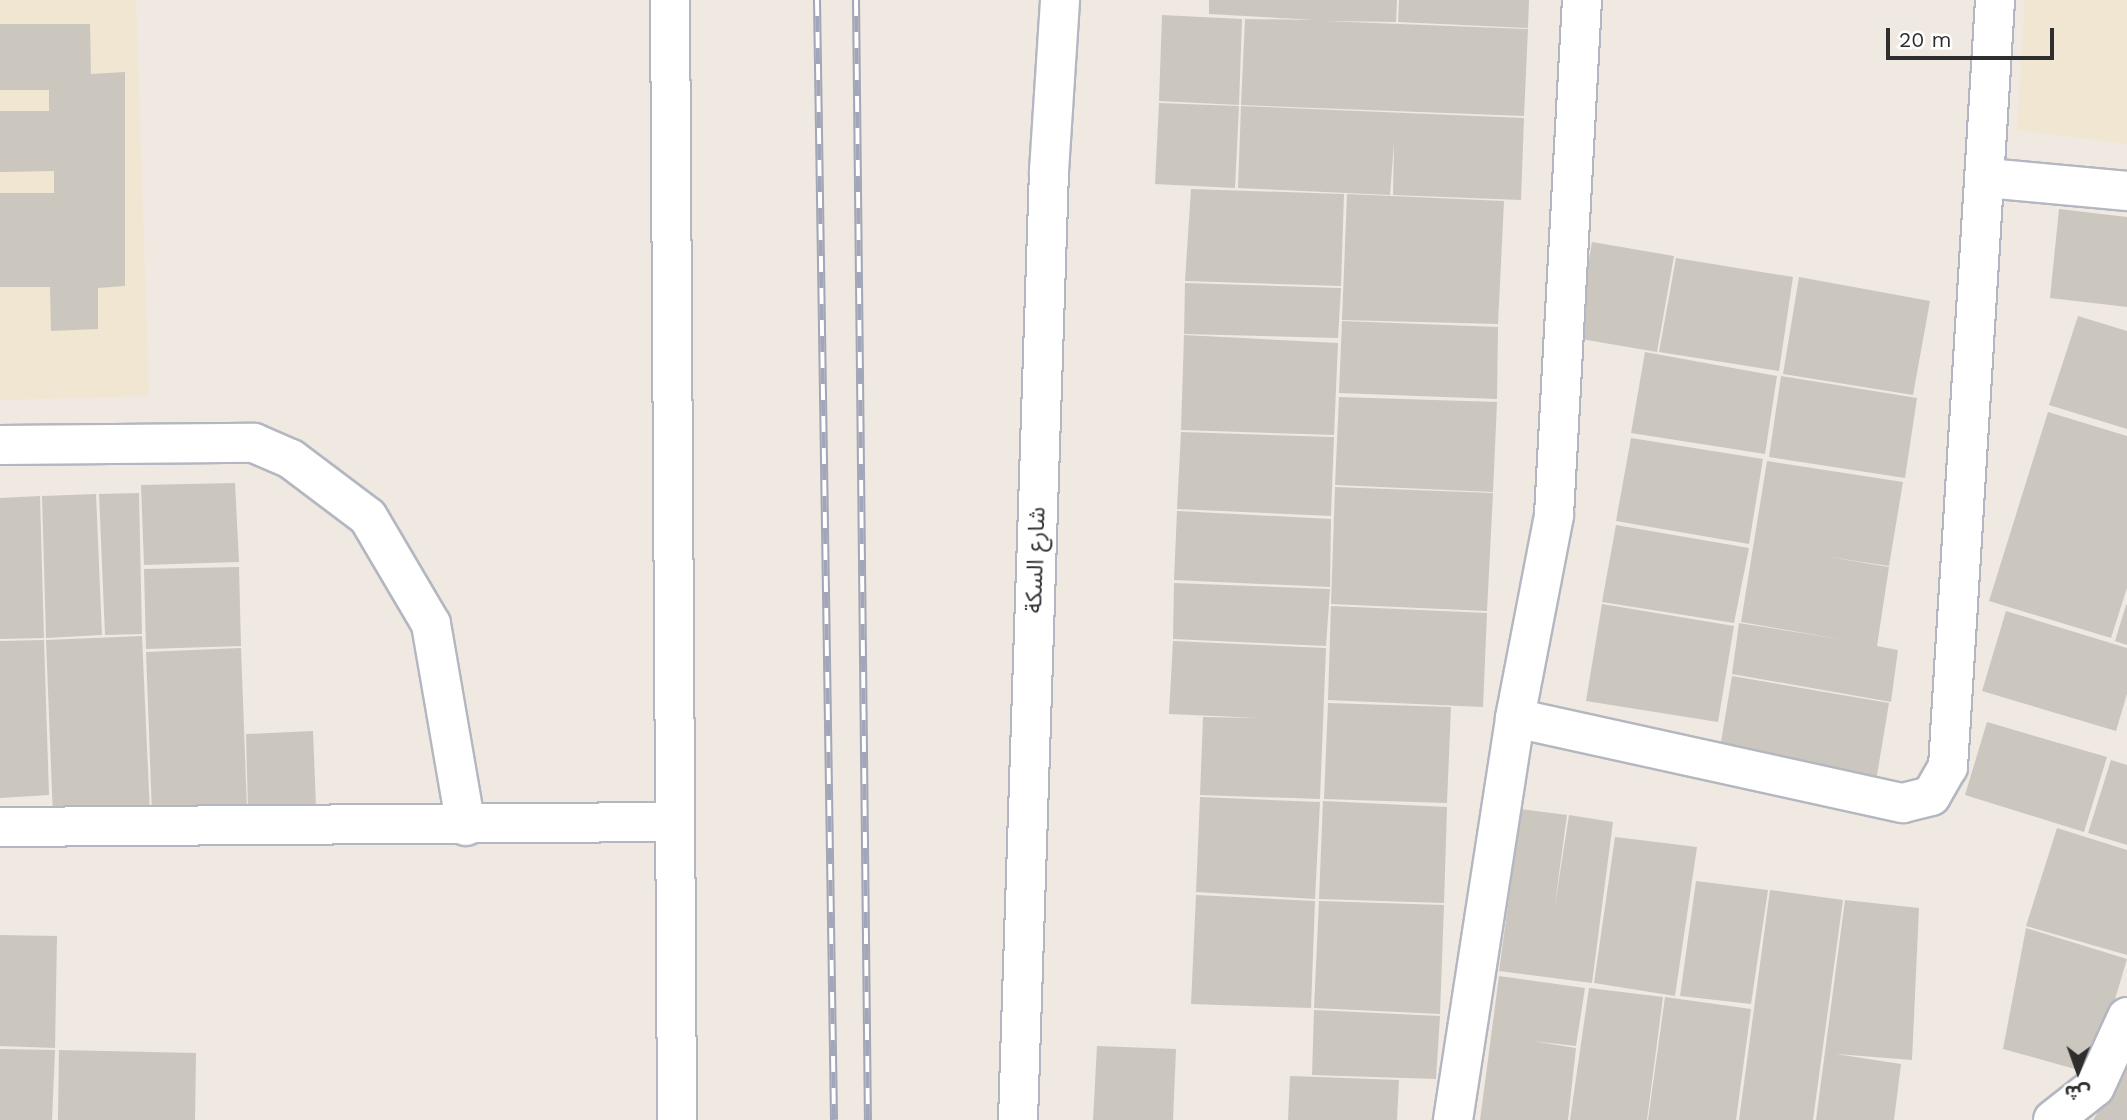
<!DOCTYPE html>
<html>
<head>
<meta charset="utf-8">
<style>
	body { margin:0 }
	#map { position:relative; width:2127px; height:1120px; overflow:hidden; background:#efe9e1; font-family:"Work Sans","Noto Sans Arabic",sans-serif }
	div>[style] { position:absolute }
	.education>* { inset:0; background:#f0e6d1 }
	.building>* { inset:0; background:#cbc7bf }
	.roads { filter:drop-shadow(2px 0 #b4b7c1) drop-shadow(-2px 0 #b4b7c1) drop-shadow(0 2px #b4b7c1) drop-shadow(0 -2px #b4b7c1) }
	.minor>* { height:38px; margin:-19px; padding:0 19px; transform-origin:19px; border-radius:19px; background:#fff }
	.rail>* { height:8px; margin-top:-4px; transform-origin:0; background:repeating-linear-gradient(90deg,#fff 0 16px,#a3a6b8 0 32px); box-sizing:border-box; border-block:2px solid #a3a6b8 }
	span { translate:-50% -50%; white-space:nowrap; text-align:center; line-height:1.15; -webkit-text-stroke:5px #fff; paint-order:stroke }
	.street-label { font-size:23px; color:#2e2e2e }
	.north { position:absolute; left:2043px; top:1036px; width:70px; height:70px; -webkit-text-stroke:5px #fff; paint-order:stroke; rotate:181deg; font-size:19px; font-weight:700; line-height:28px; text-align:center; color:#2e2e2e }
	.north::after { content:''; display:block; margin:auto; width:24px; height:32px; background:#2e2e2e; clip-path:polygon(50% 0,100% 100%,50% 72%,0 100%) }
	.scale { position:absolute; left:1886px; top:28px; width:168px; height:32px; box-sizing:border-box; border:4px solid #2e2e2e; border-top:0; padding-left:9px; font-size:21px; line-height:24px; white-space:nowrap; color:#2e2e2e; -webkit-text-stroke:5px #fff; paint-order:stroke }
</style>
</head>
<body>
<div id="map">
	<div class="education">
		<div style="clip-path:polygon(0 0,136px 0,149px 396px,0 400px)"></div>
		<div style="clip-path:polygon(2025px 0,2127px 0,2127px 144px,2017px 130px)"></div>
	</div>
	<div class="building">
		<div style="clip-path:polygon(1209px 0,1397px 0,1396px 22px,1324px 21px,1528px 29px,1524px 116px,1241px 105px,1245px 19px,1317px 20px,1209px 14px)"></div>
		<div style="clip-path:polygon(1399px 0,1529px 0,1528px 28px,1398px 22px)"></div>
		<div style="clip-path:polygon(1162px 15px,1242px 19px,1239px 105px,1159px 101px)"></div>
		<div style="clip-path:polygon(0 24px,90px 24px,91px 74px,125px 72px,125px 286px,98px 288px,98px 329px,51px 331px,50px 287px,0 287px,0 193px,54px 193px,54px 171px,0 172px,0 111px,49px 111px,49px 90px,0 90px)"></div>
		<div style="clip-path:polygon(1159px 103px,1239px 106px,1235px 188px,1155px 184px)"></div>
		<div style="clip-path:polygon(1241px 106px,1524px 118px,1521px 200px,1393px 195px,1394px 142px,1390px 195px,1238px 188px)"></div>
		<div style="clip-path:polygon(1191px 189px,1344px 194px,1341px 286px,1185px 281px)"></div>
		<div style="clip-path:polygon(1347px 194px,1504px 201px,1498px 324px,1342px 320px)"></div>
		<div style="clip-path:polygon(2059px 209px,2127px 217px,2127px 307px,2050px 298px)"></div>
		<div style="clip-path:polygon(1592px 242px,1674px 256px,1657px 352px,1575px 338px)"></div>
		<div style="clip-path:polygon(1676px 258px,1793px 277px,1779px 371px,1659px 352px)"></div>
		<div style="clip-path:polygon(1799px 277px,1930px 301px,1913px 395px,1783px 374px)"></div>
		<div style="clip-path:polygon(1185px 283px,1341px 288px,1338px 338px,1184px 334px)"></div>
		<div style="clip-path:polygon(2078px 316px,2127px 331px,2127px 429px,2049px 405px)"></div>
		<div style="clip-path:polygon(1342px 321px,1498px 327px,1497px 399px,1339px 393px)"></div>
		<div style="clip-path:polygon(1184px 335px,1338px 343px,1334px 435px,1181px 430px)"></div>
		<div style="clip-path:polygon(1645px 352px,1777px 376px,1765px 454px,1631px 433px)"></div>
		<div style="clip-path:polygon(1781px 376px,1917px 398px,1905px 478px,1769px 457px)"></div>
		<div style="clip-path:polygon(1339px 397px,1497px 402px,1493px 492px,1335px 485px)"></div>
		<div style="clip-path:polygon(2048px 412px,2127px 436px,2127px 588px,2111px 638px,1989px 601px)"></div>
		<div style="clip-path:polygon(1181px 432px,1334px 437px,1331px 516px,1177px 509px)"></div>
		<div style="clip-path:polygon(1631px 438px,1763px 459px,1749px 544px,1616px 521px)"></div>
		<div style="clip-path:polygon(1767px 461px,1903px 482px,1889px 566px,1823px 556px,1889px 567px,1877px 646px,1898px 650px,1891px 702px,1732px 674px,1739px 623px,1845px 640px,1741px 622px)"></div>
		<div style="clip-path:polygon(235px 483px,239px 562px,144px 565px,141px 485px)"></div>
		<div style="clip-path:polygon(1335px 487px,1493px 493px,1487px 611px,1331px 604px)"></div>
		<div style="clip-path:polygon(139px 493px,142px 634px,105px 635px,99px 494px)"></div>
		<div style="clip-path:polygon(96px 494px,102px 635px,46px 638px,42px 496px)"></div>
		<div style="clip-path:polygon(40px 496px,44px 638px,0 639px,0 498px)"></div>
		<div style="clip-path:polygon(1177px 511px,1331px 519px,1330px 587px,1174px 580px)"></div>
		<div style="clip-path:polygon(1616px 525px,1749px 548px,1734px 623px,1602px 602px)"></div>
		<div style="clip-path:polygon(239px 567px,241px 646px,146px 649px,144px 569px)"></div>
		<div style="clip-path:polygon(1174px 583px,1330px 589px,1326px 646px,1173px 639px)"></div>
		<div style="clip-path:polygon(1602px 604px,1734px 626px,1718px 722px,1586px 701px)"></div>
		<div style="clip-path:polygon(2126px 605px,2127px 605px,2127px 645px,2115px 641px)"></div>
		<div style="clip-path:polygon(1331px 606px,1487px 613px,1483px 707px,1328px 700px)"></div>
		<div style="clip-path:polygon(2006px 611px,2127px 648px,2127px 694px,2116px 731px,1982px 691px)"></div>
		<div style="clip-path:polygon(142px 636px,150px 814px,53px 817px,46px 640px)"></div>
		<div style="clip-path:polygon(44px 640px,49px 795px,0 798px,0 641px)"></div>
		<div style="clip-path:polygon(1173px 641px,1326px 648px,1320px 799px,1200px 795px,1203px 717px,1259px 718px,1169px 714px)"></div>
		<div style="clip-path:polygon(241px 648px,247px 809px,152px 814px,146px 652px)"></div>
		<div style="clip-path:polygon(1732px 676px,1889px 703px,1875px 787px,1718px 760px)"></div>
		<div style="clip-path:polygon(1328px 703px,1451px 707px,1447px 803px,1324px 799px)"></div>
		<div style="clip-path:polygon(1987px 722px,2107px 757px,2084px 832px,1965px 795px)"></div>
		<div style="clip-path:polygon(313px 731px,316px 808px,248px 809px,246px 734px)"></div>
		<div style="clip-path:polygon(2111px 760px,2127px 765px,2127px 845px,2088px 833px)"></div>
		<div style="clip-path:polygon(1200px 797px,1320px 802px,1315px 899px,1196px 892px)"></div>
		<div style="clip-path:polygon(1323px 801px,1447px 807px,1444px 903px,1319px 899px)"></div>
		<div style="clip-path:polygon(1521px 809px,1567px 815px,1554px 911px,1569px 815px,1613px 822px,1592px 983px,1499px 971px)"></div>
		<div style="clip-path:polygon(2057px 828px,2127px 850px,2127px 955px,2026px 926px)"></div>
		<div style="clip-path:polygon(1615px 837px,1697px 847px,1675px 996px,1594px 983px)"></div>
		<div style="clip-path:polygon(1696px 881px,1768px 890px,1751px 1004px,1680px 996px)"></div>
		<div style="clip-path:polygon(1770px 890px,1843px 900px,1813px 1120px,1739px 1120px)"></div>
		<div style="clip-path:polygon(1196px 895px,1315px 901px,1311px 1008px,1191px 1004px)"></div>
		<div style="clip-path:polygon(1845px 900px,1919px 908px,1912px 1060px,1836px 1054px,1901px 1064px,1894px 1120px,1816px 1120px)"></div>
		<div style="clip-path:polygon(1319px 901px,1444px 905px,1440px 1014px,1314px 1008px)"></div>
		<div style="clip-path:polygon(2026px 928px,2127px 959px,2093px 1074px,2003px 1049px)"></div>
		<div style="clip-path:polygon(0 935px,57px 936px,55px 1048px,0 1046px)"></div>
		<div style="clip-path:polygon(1499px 976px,1585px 988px,1576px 1046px,1532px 1041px,1576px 1048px,1568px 1120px,1480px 1120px)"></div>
		<div style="clip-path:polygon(1589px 988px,1663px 997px,1647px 1120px,1570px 1120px)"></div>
		<div style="clip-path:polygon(1665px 997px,1751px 1009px,1736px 1120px,1648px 1120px)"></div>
		<div style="clip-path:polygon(1314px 1010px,1440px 1016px,1436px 1079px,1312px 1075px)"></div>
		<div style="clip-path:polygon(1097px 1046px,1176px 1049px,1173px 1120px,1093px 1120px)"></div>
		<div style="clip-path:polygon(0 1049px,55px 1050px,52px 1120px,0 1120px)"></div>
		<div style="clip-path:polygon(59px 1050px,196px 1053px,195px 1120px,58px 1120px)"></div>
		<div style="clip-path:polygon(2127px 1068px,2127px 1120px,2093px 1120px)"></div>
		<div style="clip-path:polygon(1290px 1076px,1399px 1080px,1397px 1120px,1288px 1120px)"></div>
	</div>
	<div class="roads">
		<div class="minor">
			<div style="left:670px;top:0;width:1120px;rotate:89.64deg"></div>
			<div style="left:1987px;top:178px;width:141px;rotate:5.3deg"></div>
			<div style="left:0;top:445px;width:254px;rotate:-0.5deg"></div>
			<div style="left:254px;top:443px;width:40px;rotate:23.4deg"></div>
			<div style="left:291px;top:459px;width:96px;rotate:37deg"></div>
			<div style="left:368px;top:517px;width:124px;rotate:59.5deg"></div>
			<div style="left:431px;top:624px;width:205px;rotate:80.2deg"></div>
			<div style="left:1515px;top:718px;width:397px;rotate:12.4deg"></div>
			<div style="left:1903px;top:803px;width:29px;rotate:-14deg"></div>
			<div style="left:1931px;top:796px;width:34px;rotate:-60deg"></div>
			<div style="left:1948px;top:767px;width:768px;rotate:-86.49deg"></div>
			<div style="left:0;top:827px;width:674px;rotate:-0.43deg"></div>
			<div style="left:1018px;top:1120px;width:950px;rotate:-88.13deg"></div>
			<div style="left:1049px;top:171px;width:171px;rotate:-86.3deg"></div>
			<div style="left:1453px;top:1120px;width:407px;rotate:-81.2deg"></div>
			<div style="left:1515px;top:718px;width:207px;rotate:-79.1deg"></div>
			<div style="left:1554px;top:515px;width:516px;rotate:-86.89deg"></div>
			<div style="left:2053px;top:1120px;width:53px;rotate:-38.2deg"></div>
			<div style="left:2095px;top:1087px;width:77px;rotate:-65.4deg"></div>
		</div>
	</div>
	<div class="rail">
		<div style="left:817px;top:0;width:1120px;rotate:89.13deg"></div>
		<div style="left:856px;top:0;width:1120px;rotate:89.39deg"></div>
	</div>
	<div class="street-label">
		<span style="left:1036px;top:560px;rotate:-88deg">شارع السكة</span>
	</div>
	<div class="north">ش</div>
	<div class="scale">20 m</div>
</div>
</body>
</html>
